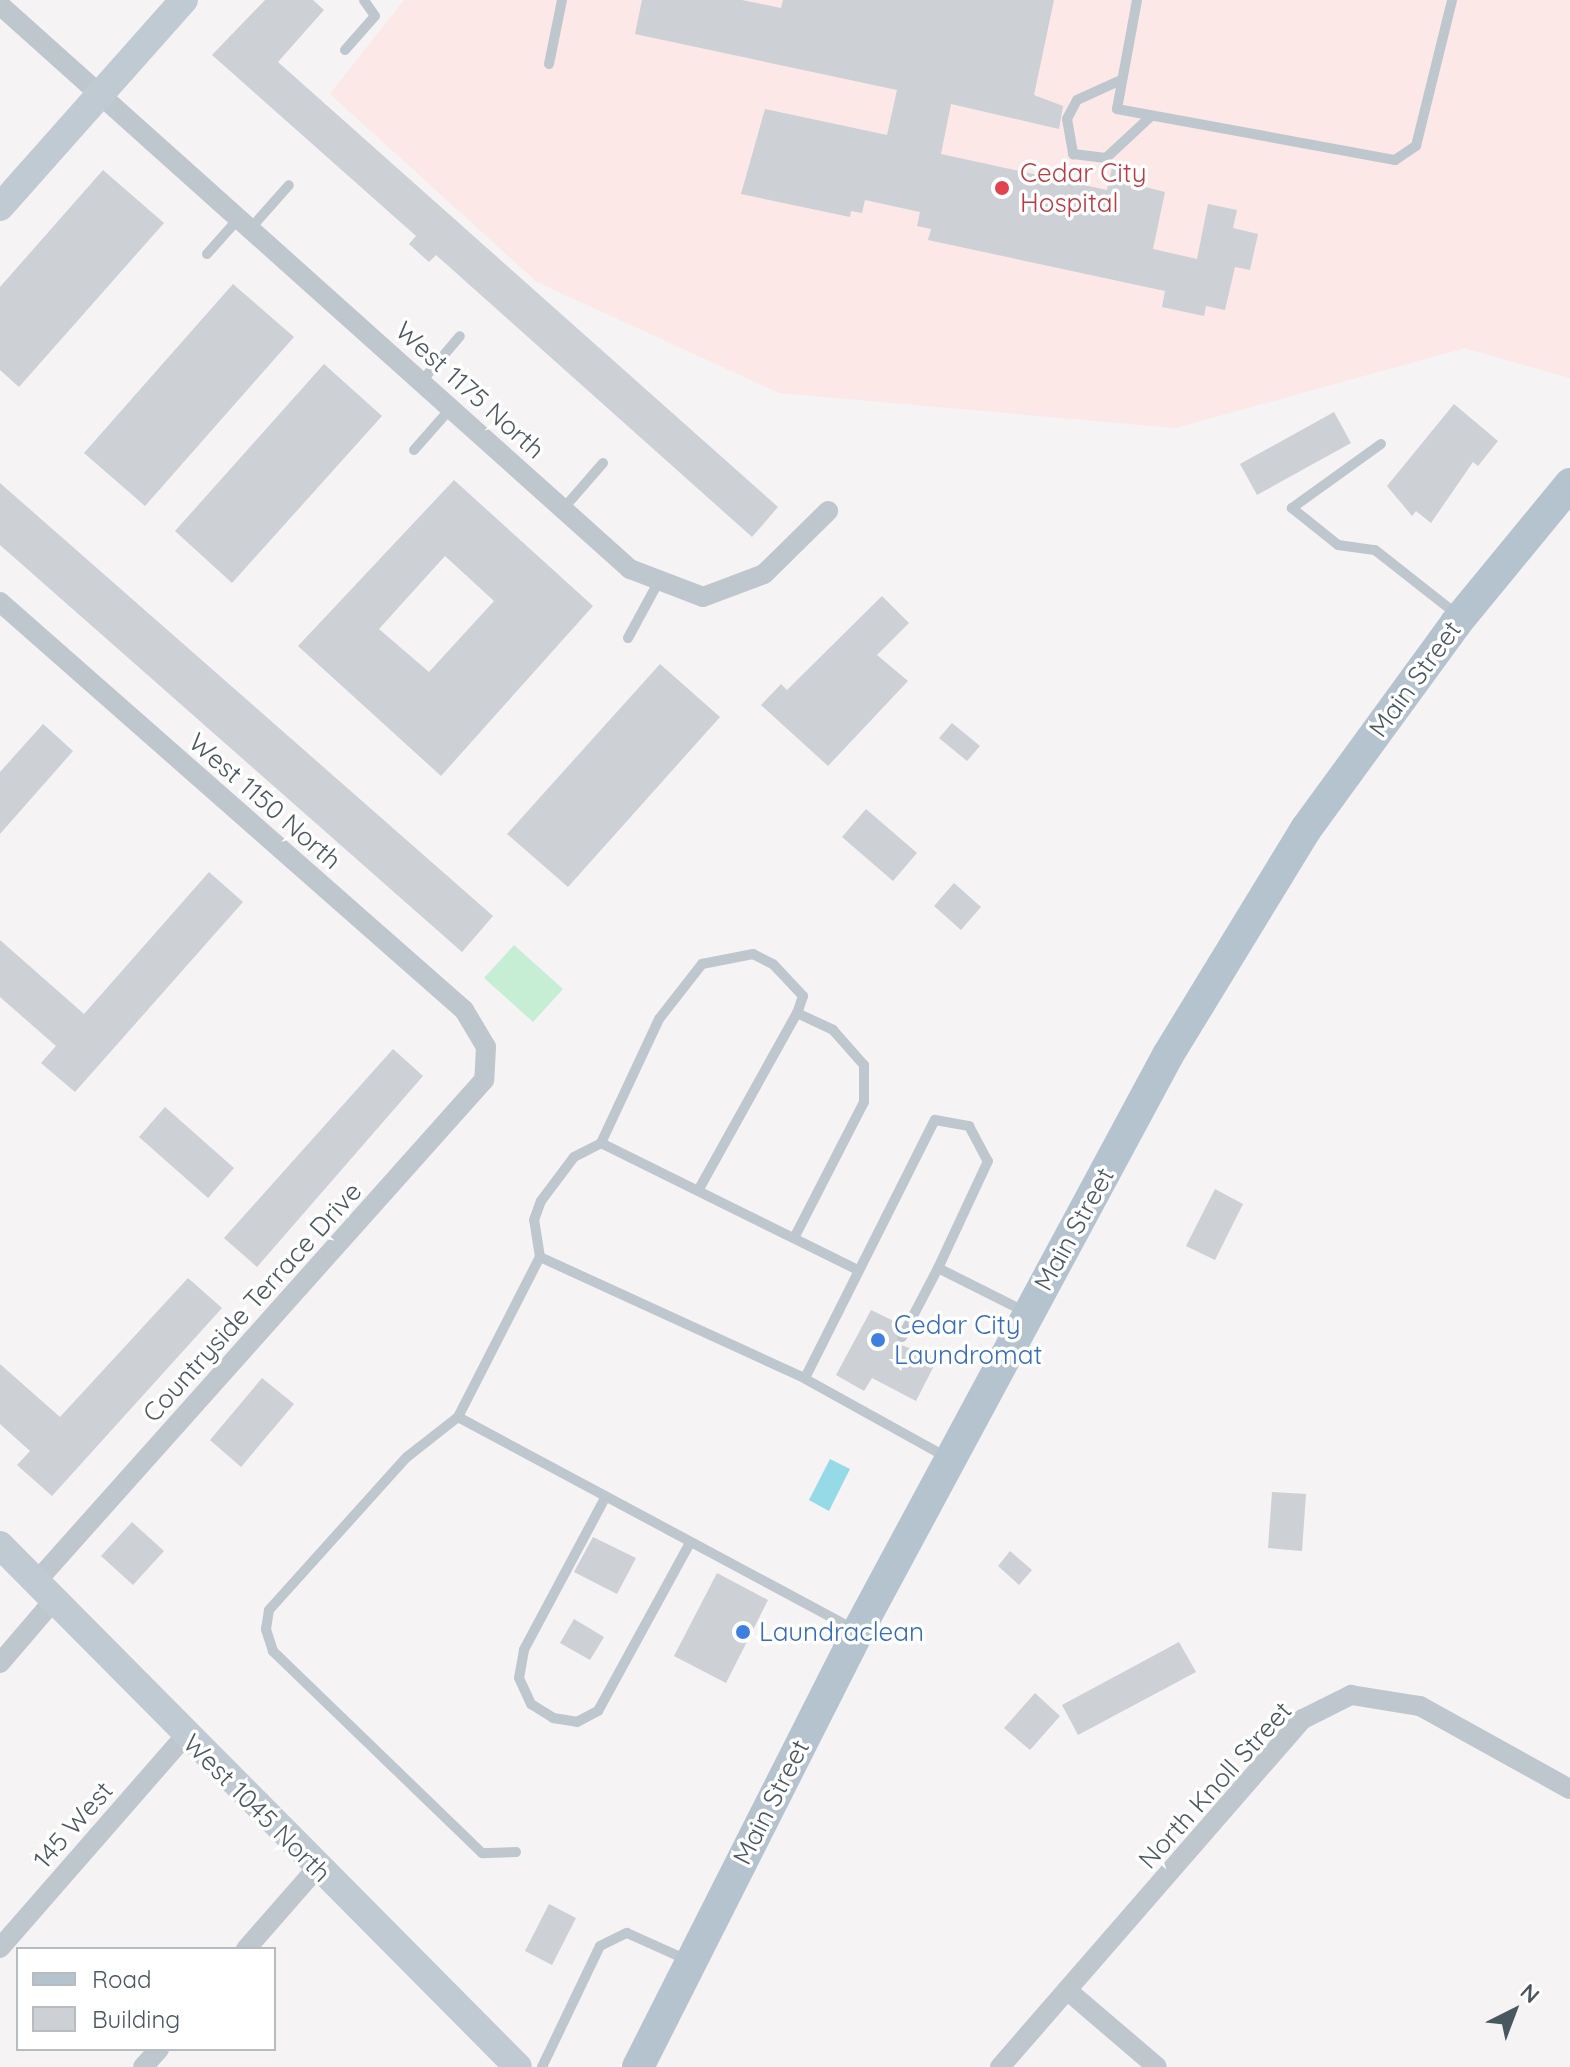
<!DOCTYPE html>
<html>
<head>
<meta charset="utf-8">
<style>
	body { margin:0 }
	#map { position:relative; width:1570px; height:2067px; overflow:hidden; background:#f5f3f3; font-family:Quicksand,sans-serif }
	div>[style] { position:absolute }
	.medical>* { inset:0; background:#fbe8e7 }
	.green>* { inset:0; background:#c6eed4 }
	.water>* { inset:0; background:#96dae8 }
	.building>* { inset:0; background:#cdd0d5 }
	.lane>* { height:10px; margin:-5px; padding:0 5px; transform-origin:5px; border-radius:5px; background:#bfc7ce }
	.street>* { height:20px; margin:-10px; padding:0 10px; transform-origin:10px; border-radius:10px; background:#bfc7ce }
	.secondary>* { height:28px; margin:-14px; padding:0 14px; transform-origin:14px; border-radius:14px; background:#c0cad3 }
	.primary>* { height:32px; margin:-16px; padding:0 16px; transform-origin:16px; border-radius:16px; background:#b5c3cf }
	.dots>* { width:22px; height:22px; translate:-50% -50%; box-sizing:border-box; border:4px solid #fff; border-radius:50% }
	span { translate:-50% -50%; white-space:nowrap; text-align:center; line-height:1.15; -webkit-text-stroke:7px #fff; paint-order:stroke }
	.health-label { font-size:26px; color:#be3a42 }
	.left { translate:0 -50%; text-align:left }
	.street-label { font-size:26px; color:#4b575f }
	.shop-label { font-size:26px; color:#366cbe }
	.legend { position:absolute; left:16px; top:1947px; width:260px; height:104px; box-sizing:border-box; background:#fff; border:2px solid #b7bcbf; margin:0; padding:10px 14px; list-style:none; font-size:24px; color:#4b575f }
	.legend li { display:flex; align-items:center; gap:16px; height:40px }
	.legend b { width:40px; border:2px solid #b7bcbf }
	.north { position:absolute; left:1474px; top:1971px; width:80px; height:80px; -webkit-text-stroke:6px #fff; paint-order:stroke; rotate:42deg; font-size:22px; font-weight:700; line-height:32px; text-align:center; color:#4b575f }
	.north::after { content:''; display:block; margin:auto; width:28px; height:36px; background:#4b575f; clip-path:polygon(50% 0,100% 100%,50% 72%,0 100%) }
</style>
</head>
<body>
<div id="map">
	<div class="medical">
		<div style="clip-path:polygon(404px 0,1570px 0,1570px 378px,1465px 348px,1175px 428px,779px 393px,537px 282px,330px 94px)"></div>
	</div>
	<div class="green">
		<div style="clip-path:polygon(514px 945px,563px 989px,533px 1022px,484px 978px)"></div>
	</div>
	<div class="water">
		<div style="clip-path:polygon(830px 1459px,850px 1469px,829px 1511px,809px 1500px)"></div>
	</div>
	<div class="building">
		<div style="clip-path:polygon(265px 0,313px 0,324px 10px,278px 62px,778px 507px,752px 537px,436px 255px,429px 262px,409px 244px,416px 236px,212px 55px)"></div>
		<div style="clip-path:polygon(642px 0,742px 0,781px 8px,783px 0,1054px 0,1034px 95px,1063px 106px,1059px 129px,951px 104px,941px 154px,1107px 190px,1112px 168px,1147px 176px,1145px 187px,1165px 192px,1153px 249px,1197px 259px,1208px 204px,1237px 210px,1233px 228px,1258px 234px,1250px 270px,1235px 267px,1225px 310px,1206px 306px,1204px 316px,1162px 307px,1165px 291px,928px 240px,931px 229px,917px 226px,920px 212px,865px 200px,862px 213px,851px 211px,850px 217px,741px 194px,765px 109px,887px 135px,897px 90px,635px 34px)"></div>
		<div style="clip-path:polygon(103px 170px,164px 223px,19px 387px,0 370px,0 287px)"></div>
		<div style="clip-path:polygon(233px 284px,294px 337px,145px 506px,84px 453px)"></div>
		<div style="clip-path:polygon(324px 364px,382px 416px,232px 583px,175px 531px)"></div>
		<div style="clip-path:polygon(1454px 404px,1498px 441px,1478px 466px,1473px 462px,1431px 523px,1416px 511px,1412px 516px,1387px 486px)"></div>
		<div style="clip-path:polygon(1334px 412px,1351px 443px,1257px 495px,1240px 464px)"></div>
		<div style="clip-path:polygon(evenodd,454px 480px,593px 606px,441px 776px,298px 646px,454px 480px,445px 556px,494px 601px,429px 672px,379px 629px,445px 556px)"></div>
		<div style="clip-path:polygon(0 483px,493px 916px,462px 952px,0 545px)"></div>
		<div style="clip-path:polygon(882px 596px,909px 623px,877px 655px,908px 681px,828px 766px,761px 705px,781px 684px,787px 690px)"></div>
		<div style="clip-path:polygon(660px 664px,720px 717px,568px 887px,507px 834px)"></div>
		<div style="clip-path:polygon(952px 723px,980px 746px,967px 761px,939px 738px)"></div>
		<div style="clip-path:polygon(43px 724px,73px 751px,0 834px,0 772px)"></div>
		<div style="clip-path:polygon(866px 809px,917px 853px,893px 881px,842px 837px)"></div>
		<div style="clip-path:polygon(209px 872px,243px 902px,75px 1092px,41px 1063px,56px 1046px,0 997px,0 940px,84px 1014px)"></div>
		<div style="clip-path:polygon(954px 883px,981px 907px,961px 930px,934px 906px)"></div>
		<div style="clip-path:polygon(393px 1049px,423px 1076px,257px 1267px,224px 1238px)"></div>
		<div style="clip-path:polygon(165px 1107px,234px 1168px,208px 1198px,139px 1137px)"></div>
		<div style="clip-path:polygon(1215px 1189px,1243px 1204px,1215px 1260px,1186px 1246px)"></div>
		<div style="clip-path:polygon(188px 1278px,222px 1308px,52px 1496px,17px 1465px,30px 1451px,0 1424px,0 1364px,60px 1417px)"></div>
		<div style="clip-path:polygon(871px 1310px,900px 1324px,898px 1344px,938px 1358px,916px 1401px,872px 1378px,864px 1391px,836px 1375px)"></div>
		<div style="clip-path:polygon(262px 1378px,294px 1404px,241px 1467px,210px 1440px)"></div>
		<div style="clip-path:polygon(1272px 1492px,1306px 1494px,1302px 1551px,1268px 1548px)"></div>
		<div style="clip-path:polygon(132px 1522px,164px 1551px,133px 1585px,101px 1556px)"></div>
		<div style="clip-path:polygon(593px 1537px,636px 1558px,617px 1594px,574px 1572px)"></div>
		<div style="clip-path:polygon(1010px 1551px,1032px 1570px,1019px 1585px,998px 1566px)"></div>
		<div style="clip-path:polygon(717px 1573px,768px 1600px,726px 1683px,674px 1656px)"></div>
		<div style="clip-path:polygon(574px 1619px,604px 1637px,590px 1660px,560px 1643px)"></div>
		<div style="clip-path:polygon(1179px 1642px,1196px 1672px,1078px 1735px,1062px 1705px)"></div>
		<div style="clip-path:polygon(1035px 1693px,1060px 1716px,1030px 1750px,1004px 1728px)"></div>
		<div style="clip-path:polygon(549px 1904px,576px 1918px,552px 1965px,525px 1951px)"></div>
	</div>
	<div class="lane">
		<div style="left:1137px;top:0;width:111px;rotate:100.4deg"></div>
		<div style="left:1117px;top:109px;width:283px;rotate:10.4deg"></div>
		<div style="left:1395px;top:160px;width:25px;rotate:-34deg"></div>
		<div style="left:1416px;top:146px;width:150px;rotate:-76.1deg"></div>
		<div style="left:345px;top:50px;width:45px;rotate:-48.6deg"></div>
		<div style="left:375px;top:16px;width:19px;rotate:-125deg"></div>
		<div style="left:549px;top:64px;width:65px;rotate:-78.5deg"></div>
		<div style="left:1121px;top:80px;width:48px;rotate:155.6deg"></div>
		<div style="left:1077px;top:100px;width:21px;rotate:118deg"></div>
		<div style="left:1067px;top:119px;width:36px;rotate:80deg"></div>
		<div style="left:1073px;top:154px;width:33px;rotate:7deg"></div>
		<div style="left:1106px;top:158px;width:59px;rotate:-42.9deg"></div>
		<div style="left:251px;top:228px;width:57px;rotate:-48.5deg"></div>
		<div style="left:207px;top:254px;width:48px;rotate:-48.4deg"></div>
		<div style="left:421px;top:382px;width:60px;rotate:-49.7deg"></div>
		<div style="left:1381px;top:444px;width:110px;rotate:144.3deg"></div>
		<div style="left:1292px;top:508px;width:59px;rotate:38.8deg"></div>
		<div style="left:1338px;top:545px;width:37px;rotate:8deg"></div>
		<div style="left:1375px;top:550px;width:107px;rotate:38.2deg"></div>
		<div style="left:414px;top:450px;width:56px;rotate:-48.6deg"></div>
		<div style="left:563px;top:509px;width:61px;rotate:-49deg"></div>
		<div style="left:628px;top:638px;width:65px;rotate:-61.5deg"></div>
		<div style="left:601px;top:1143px;width:137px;rotate:-64.9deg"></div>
		<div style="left:659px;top:1019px;width:70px;rotate:-52deg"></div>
		<div style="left:702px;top:964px;width:52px;rotate:-11.1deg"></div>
		<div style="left:753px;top:954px;width:22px;rotate:27deg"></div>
		<div style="left:773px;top:964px;width:44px;rotate:46.8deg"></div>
		<div style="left:803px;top:996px;width:18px;rotate:109deg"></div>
		<div style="left:699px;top:1189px;width:201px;rotate:-60.9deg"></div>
		<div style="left:797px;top:1013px;width:40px;rotate:25deg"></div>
		<div style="left:833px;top:1030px;width:47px;rotate:48.5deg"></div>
		<div style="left:864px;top:1065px;width:37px;rotate:90deg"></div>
		<div style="left:864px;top:1102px;width:153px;rotate:117.2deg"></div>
		<div style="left:540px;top:1257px;width:37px;rotate:-99deg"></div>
		<div style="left:534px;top:1220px;width:20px;rotate:-70deg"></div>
		<div style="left:541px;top:1201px;width:55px;rotate:-53.1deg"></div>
		<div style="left:574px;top:1157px;width:30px;rotate:-27deg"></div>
		<div style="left:601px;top:1143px;width:287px;rotate:26.3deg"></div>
		<div style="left:902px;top:1337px;width:78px;rotate:-62.4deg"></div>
		<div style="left:805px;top:1378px;width:289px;rotate:-63.3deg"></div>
		<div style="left:935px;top:1120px;width:35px;rotate:10deg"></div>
		<div style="left:969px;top:1126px;width:40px;rotate:62deg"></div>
		<div style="left:988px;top:1161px;width:118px;rotate:115deg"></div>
		<div style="left:938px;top:1268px;width:98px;rotate:26.6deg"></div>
		<div style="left:458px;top:1417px;width:180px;rotate:-62.9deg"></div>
		<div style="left:540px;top:1257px;width:286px;rotate:24.6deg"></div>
		<div style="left:800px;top:1376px;width:169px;rotate:29deg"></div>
		<div style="left:605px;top:1498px;width:172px;rotate:118.1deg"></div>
		<div style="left:524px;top:1650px;width:28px;rotate:100deg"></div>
		<div style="left:519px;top:1678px;width:29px;rotate:65deg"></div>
		<div style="left:531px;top:1704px;width:26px;rotate:32deg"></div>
		<div style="left:553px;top:1718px;width:24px;rotate:9deg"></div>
		<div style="left:577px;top:1722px;width:24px;rotate:-28deg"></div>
		<div style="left:598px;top:1711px;width:189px;rotate:-61.3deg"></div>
		<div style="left:516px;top:1852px;width:34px;rotate:178deg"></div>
		<div style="left:482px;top:1853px;width:291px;rotate:-136deg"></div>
		<div style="left:273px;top:1651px;width:23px;rotate:-108deg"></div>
		<div style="left:266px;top:1629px;width:19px;rotate:-81deg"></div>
		<div style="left:269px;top:1610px;width:206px;rotate:-48deg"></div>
		<div style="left:407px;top:1457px;width:65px;rotate:-38.1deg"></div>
		<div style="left:458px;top:1417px;width:451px;rotate:28.2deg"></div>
		<div style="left:542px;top:2067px;width:134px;rotate:-64.4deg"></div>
		<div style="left:600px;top:1946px;width:30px;rotate:-26deg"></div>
		<div style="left:627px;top:1933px;width:66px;rotate:24.2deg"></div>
	</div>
	<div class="street">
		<div style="left:0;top:5px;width:846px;rotate:41.84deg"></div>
		<div style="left:630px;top:569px;width:78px;rotate:21deg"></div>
		<div style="left:703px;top:597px;width:65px;rotate:-20.7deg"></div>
		<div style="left:764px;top:574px;width:90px;rotate:-44.5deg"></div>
		<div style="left:0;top:602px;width:618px;rotate:41.33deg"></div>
		<div style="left:464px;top:1010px;width:43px;rotate:59.3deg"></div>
		<div style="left:486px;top:1047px;width:33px;rotate:93deg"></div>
		<div style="left:484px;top:1080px;width:674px;rotate:131.75deg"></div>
		<div style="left:0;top:1663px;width:83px;rotate:-49.4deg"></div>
		<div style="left:0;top:1948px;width:281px;rotate:-48.9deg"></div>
		<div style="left:246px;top:1949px;width:106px;rotate:-48.8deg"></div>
		<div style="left:1067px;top:1990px;width:118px;rotate:40.5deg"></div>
		<div style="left:143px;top:2067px;width:24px;rotate:-48deg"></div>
		<div style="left:1000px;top:2067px;width:461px;rotate:-49deg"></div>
		<div style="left:1303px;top:1719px;width:54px;rotate:-26.6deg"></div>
		<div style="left:1351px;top:1695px;width:70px;rotate:9.1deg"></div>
		<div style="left:1420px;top:1706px;width:171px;rotate:29deg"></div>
	</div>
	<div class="secondary">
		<div style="left:0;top:207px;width:277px;rotate:-48.4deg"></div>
		<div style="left:0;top:1545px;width:735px;rotate:45.22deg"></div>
	</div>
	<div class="primary">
		<div style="left:638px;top:2067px;width:488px;rotate:-63.2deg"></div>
		<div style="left:858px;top:1631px;width:654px;rotate:-61.71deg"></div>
		<div style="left:1168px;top:1055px;width:265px;rotate:-58.6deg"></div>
		<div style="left:1306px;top:829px;width:255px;rotate:-53.9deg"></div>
		<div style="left:1456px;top:623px;width:180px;rotate:-50.6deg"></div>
	</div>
	<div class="dots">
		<div style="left:1002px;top:188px;background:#e0444e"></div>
		<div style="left:878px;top:1340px;background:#3f7fe0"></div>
		<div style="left:743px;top:1632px;background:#3f7fe0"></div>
	</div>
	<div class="health-label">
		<span class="left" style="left:1020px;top:188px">Cedar City<br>Hospital</span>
	</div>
	<div class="street-label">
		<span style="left:470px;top:390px;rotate:42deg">West 1175 North</span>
		<span style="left:1415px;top:679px;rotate:-54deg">Main Street</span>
		<span style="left:265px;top:801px;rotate:41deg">West 1150 North</span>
		<span style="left:1074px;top:1229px;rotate:-61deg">Main Street</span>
		<span style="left:252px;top:1302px;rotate:-48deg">Countryside Terrace Drive</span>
		<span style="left:1215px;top:1785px;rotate:-48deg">North Knoll Street</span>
		<span style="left:771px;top:1802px;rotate:-63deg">Main Street</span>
		<span style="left:257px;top:1808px;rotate:45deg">West 1045 North</span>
		<span style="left:73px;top:1825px;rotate:-49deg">145 West</span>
	</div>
	<div class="shop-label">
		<span class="left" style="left:894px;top:1340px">Cedar City<br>Laundromat</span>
		<span class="left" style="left:759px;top:1632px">Laundraclean</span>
	</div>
	<ul class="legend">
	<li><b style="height:10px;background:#b5c3cf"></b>Road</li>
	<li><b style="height:22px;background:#cdd0d5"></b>Building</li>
	</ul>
	<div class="north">N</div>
</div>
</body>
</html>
